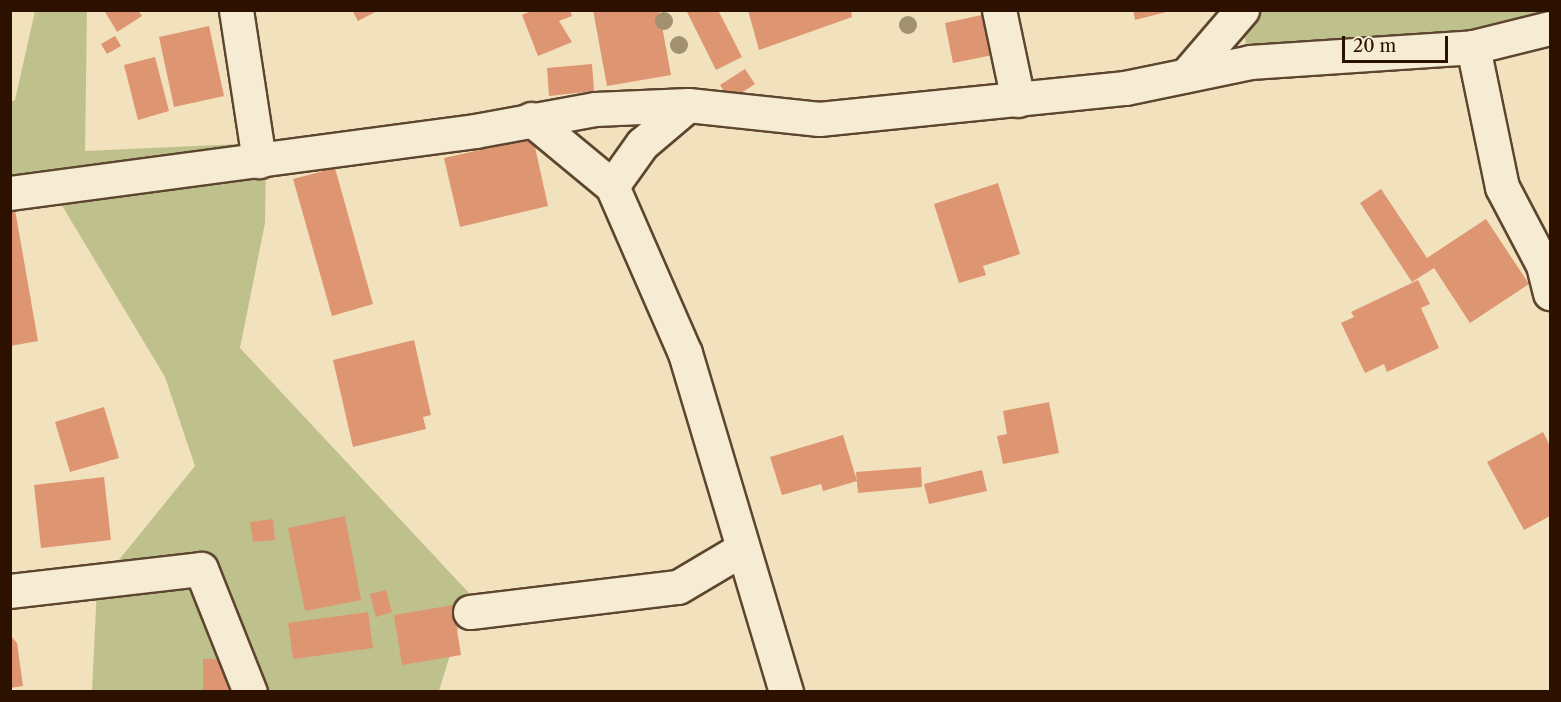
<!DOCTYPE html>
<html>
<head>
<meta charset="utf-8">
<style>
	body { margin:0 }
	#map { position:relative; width:1561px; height:702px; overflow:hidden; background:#f1e1bc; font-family:"Libre Caslon Text",serif }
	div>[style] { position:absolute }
	.green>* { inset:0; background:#bfc18d }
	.building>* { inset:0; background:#de9572 }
	.roads { filter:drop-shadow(2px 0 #5d452f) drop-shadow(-2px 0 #5d452f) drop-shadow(0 2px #5d452f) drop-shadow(0 -2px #5d452f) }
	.minor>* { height:33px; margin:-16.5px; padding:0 16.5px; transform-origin:16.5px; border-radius:16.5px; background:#f6ecd3 }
	.trees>* { width:18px; height:18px; margin:-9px; border-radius:50%; background:#a19170 }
	span { translate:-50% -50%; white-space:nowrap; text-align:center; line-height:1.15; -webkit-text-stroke:4.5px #f6ecd3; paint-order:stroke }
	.frame { position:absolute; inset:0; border:12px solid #2c1100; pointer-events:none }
	.scale { position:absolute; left:1342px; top:36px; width:106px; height:27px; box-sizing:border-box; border:3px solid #2c1100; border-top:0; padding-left:8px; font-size:18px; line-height:21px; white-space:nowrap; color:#2c1100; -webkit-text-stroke:4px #f6ecd3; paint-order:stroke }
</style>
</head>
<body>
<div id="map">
	<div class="green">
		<div style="clip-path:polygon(1550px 10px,1550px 23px,1250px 59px,1238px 11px)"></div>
		<div style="clip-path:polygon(35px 11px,87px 11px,85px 151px,480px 133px,266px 162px,265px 223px,240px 348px,469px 593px,439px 691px,92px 691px,97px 587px,195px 466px,165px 377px,52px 189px,11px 193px,11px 102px,15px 100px)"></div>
	</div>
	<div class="building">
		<div style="clip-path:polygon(104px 10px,138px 10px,142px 16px,117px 32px)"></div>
		<div style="clip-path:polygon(352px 10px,379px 10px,358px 21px)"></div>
		<div style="clip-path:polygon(533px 10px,570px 10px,572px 16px,559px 21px,572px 42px,538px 56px,522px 15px)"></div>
		<div style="clip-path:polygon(593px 10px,659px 10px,671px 75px,607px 86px)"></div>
		<div style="clip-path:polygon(686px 10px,718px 10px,742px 57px,716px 70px)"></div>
		<div style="clip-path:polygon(748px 10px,851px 10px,852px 17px,759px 50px)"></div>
		<div style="clip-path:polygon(1133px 10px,1170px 10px,1170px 11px,1135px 20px)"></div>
		<div style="clip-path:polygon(991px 13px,998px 54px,953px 63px,945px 23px)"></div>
		<div style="clip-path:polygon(209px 26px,224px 96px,174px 107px,159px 37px)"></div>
		<div style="clip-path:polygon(115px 36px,121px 46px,107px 54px,101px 44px)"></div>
		<div style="clip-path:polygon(155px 57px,169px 111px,138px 120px,124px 65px)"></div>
		<div style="clip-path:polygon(592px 64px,594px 91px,549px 96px,547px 68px)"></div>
		<div style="clip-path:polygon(745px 69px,755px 84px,730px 100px,720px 85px)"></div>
		<div style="clip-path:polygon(533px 138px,548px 206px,460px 227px,444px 158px)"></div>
		<div style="clip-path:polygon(335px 168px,373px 304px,332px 316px,293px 179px)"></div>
		<div style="clip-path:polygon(998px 183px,1020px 254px,983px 266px,986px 275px,959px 283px,934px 204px)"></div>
		<div style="clip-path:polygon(1381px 189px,1427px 258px,1486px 219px,1529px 284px,1470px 323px,1434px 268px,1412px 282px,1360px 203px)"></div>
		<div style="clip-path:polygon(14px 204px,38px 341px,10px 346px,10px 205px)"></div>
		<div style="clip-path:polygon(1418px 280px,1430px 304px,1421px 308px,1439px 348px,1387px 372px,1384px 364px,1365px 373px,1341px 323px,1354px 317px,1351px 312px)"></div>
		<div style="clip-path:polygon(414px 340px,431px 415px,423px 417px,426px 429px,353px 447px,333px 360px)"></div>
		<div style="clip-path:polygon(1049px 402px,1059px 453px,1003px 464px,997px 436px,1007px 434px,1003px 411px)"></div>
		<div style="clip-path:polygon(104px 407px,119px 458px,70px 472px,55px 422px)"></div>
		<div style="clip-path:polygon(1543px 432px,1550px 446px,1550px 516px,1524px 530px,1487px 462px)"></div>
		<div style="clip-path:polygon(843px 435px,857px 481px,823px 491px,821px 484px,782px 495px,770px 457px)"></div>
		<div style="clip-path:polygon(921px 467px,922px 487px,858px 493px,856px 472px)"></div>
		<div style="clip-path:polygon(982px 470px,987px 491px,929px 504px,924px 484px)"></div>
		<div style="clip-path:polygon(104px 477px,111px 540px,41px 548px,34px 485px)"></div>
		<div style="clip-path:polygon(345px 516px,361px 600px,305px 611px,288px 528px)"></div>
		<div style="clip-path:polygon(273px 519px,275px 540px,253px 542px,250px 522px)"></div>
		<div style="clip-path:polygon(386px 590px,392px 612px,376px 617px,370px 594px)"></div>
		<div style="clip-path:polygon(453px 605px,461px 655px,402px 665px,394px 615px)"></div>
		<div style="clip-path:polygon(368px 612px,373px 648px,293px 659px,288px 623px)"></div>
		<div style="clip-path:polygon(10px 635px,17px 643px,23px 686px,10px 688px)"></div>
		<div style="clip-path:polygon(203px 659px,229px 659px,229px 692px,203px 692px)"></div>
	</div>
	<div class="roads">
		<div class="minor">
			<div style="left:236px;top:10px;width:153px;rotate:81.3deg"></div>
			<div style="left:999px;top:10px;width:92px;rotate:78.1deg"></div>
			<div style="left:1473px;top:47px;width:143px;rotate:78.3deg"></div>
			<div style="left:1502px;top:187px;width:88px;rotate:62.3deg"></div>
			<div style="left:1543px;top:265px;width:29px;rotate:76deg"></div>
			<div style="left:1186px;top:75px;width:86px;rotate:-49.3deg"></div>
			<div style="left:531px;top:119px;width:105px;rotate:39.6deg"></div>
			<div style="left:612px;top:186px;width:182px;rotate:66.4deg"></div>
			<div style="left:685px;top:353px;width:354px;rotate:73.4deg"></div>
			<div style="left:612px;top:186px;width:52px;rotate:-54.5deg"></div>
			<div style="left:642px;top:144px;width:60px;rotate:-40.3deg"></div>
			<div style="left:10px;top:193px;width:469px;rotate:-7.6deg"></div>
			<div style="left:475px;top:131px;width:122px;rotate:-10.4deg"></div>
			<div style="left:595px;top:109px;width:93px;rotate:-2.5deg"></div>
			<div style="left:688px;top:105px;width:132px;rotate:6.1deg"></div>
			<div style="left:819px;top:119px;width:308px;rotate:-5.8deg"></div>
			<div style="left:1125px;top:88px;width:128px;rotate:-11.7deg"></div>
			<div style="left:1250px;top:62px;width:224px;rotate:-3.8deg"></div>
			<div style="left:1473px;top:47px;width:79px;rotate:-13.9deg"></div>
			<div style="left:10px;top:591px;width:192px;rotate:-6.6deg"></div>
			<div style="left:201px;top:569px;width:132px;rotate:68.3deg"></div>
			<div style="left:470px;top:612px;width:209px;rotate:-6.9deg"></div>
			<div style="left:678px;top:587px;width:74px;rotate:-30.7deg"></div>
		</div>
	</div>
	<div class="trees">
		<div style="left:664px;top:21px"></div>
		<div style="left:908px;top:25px"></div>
		<div style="left:679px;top:45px"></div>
	</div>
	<div class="frame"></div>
	<div class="scale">20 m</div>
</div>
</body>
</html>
